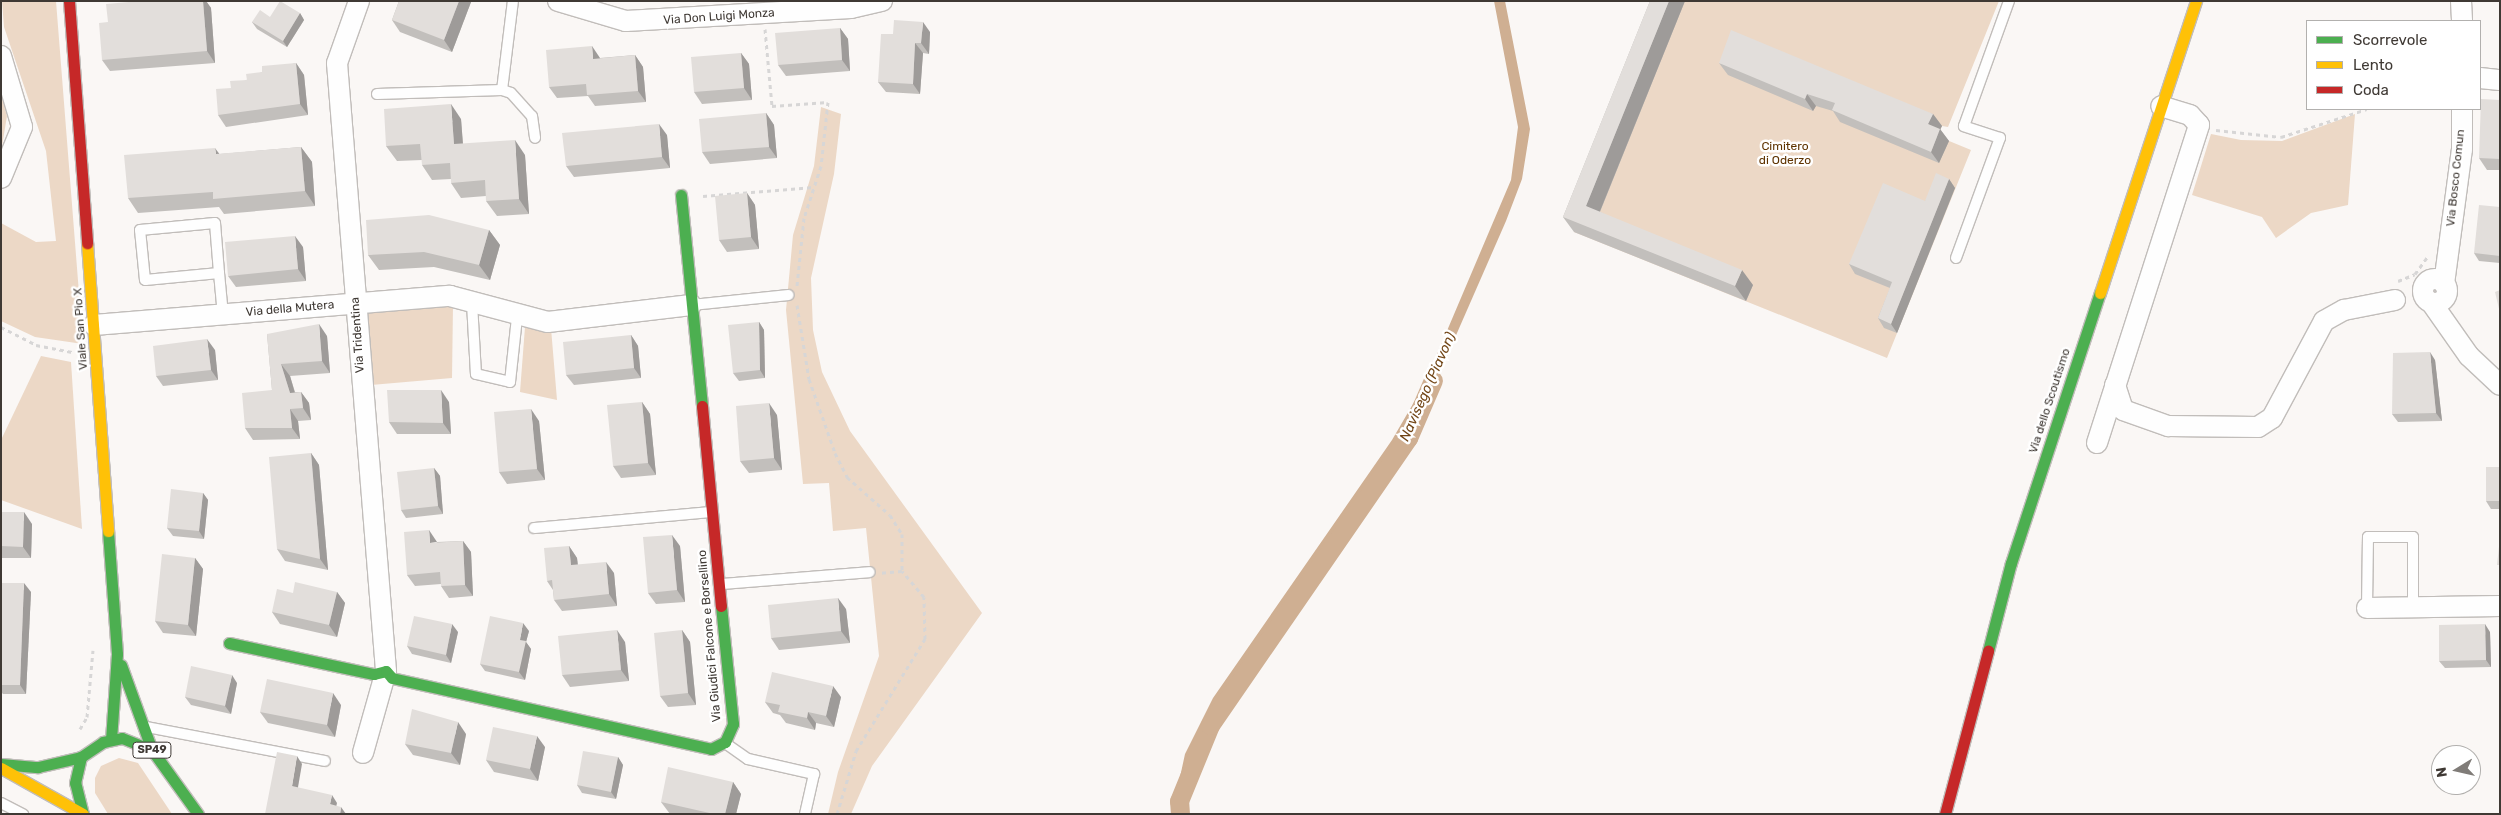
<!DOCTYPE html>
<html>
<head>
<meta charset="utf-8">
<style>
	body { margin:0 }
	#map { position:relative; width:2501px; height:815px; overflow:hidden; background:#faf7f5; font-family:Rubik,sans-serif }
	div>[style] { position:absolute }
	.green>* { inset:0; background:#ecd8c6 }
	.water>* { inset:0; background:#cfaf92 }
	.canal>* { height:19px; margin:-9.5px; padding:0 9.5px; transform-origin:9.5px; border-radius:9.5px; background:#cfaf92 }
	.path>* { height:3px; margin-top:-1.5px; transform-origin:0; background:repeating-linear-gradient(90deg,#d7d6d6 0 4px,transparent 0 8px) }
	.roads { filter:drop-shadow(1px 0 #c1bdba) drop-shadow(-1px 0 #c1bdba) drop-shadow(0 1px #c1bdba) drop-shadow(0 -1px #c1bdba) }
	.lane>* { height:10px; margin:-5px; padding:0 5px; transform-origin:5px; border-radius:5px; background:#fefefe }
	.street>* { height:20px; margin:-10px; padding:0 10px; transform-origin:10px; border-radius:10px; background:#fefefe }
	.street>.ring { margin:-10px; padding:0; box-sizing:content-box; background:none; border:20px solid #fefefe; border-radius:50% }
	.fast>* { height:11px; margin:-5.5px; padding:0 5.5px; transform-origin:5.5px; border-radius:5.5px; background:#4caf50 }
	.slow>* { height:11px; margin:-5.5px; padding:0 5.5px; transform-origin:5.5px; border-radius:5.5px; background:#ffc107 }
	.jam>* { height:11px; margin:-5.5px; padding:0 5.5px; transform-origin:5.5px; border-radius:5.5px; background:#c62828 }
	.wall>* { inset:0; background:#c2bfbc }
	.shaded-wall>* { inset:0; background:#9e9b99 }
	.building>* { inset:0; background:#e2dedb }
	span { translate:-50% -50%; white-space:nowrap; text-align:center; line-height:1.15; -webkit-text-stroke:5px #fff; paint-order:stroke }
	.shield-label span { padding:1px 4px; background:#fff; border:1px solid; border-radius:4px; -webkit-text-stroke-width:0 }
	.shield-label { font-size:11px; color:#3f3934; font-weight:700 }
	.street-label { font-size:12px; color:#3f3934 }
	.park-label { font-size:12px; color:#5e3300 }
	.water-label { font-size:14px; color:#724617; font-style:italic }
	.frame { position:absolute; inset:0; border:2px solid #3f3934; pointer-events:none }
	.legend { position:absolute; left:2306px; top:20px; width:175px; height:90px; box-sizing:border-box; background:#fff; border:1px solid #b2b0ae; margin:0; padding:6px 9px; list-style:none; font-size:15px; color:#3f3934 }
	.legend li { display:flex; align-items:center; gap:10px; height:25px }
	.legend b { width:25px; border:1px solid #b2b0ae }
	.north { position:absolute; left:2431px; top:745px; width:50px; height:50px; box-sizing:border-box; background:#fff; border:1px solid #b2b0ae; border-radius:50%; rotate:261deg; font-size:14px; font-weight:700; line-height:20px; text-align:center; color:#3f3934 }
	.north::after { content:''; display:block; margin:auto; width:18px; height:22px; background:#807c78; clip-path:polygon(50% 0,100% 100%,50% 72%,0 100%) }
</style>
</head>
<body>
<div id="map">
	<div class="green">
		<div style="clip-path:polygon(2px 1px,56px 1px,83px 344px,35px 337px,1px 321px,1px 223px,36px 242px,56px 241px,46px 151px,4px 27px)"></div>
		<div style="clip-path:polygon(1666px 1px,1999px 1px,1948px 127px,1942px 126px,1937px 136px,1971px 150px,1887px 358px,1574px 232px)"></div>
		<div style="clip-path:polygon(1px 95px,7px 116px,1px 152px)"></div>
		<div style="clip-path:polygon(821px 107px,841px 114px,834px 174px,811px 278px,813px 330px,822px 372px,850px 431px,982px 613px,872px 766px,851px 814px,828px 814px,838px 772px,879px 656px,866px 528px,833px 531px,829px 483px,803px 484px,786px 310px,793px 235px,814px 166px)"></div>
		<div style="clip-path:polygon(2355px 114px,2348px 205px,2311px 213px,2276px 238px,2262px 217px,2192px 195px,2211px 134px,2241px 140px,2282px 141px)"></div>
		<div style="clip-path:polygon(453px 305px,452px 378px,371px 385px,365px 314px,369px 309px)"></div>
		<div style="clip-path:polygon(525px 327px,551px 328px,557px 400px,520px 392px)"></div>
		<div style="clip-path:polygon(41px 356px,71px 362px,82px 529px,1px 500px,1px 440px)"></div>
		<div style="clip-path:polygon(119px 758px,138px 763px,172px 814px,108px 814px,95px 793px,95px 778px,101px 766px)"></div>
	</div>
	<div class="water">
		<div style="clip-path:polygon(1494px 1px,1505px 1px,1530px 129px,1522px 179px,1506px 221px,1436px 381px,1386px 466px,1206px 727px,1190px 769px,1182px 814px,1172px 814px,1185px 754px,1213px 698px,1392px 440px,1424px 385px,1511px 180px,1518px 127px)"></div>
	</div>
	<div class="canal">
		<div style="left:1180px;top:814px;width:13px;rotate:-94deg"></div>
		<div style="left:1179px;top:801px;width:82px;rotate:-67.8deg"></div>
		<div style="left:1210px;top:725px;width:349px;rotate:-55.4deg"></div>
		<div style="left:1408px;top:438px;width:63px;rotate:-66.7deg"></div>
	</div>
	<div class="path">
		<div style="left:765px;top:29px;width:77px;rotate:84.8deg"></div>
		<div style="left:772px;top:106px;width:56px;rotate:-4.1deg"></div>
		<div style="left:828px;top:102px;width:64px;rotate:96.2deg"></div>
		<div style="left:821px;top:166px;width:55px;rotate:108.1deg"></div>
		<div style="left:804px;top:218px;width:68px;rotate:95.9deg"></div>
		<div style="left:2216px;top:130px;width:65px;rotate:6.1deg"></div>
		<div style="left:2281px;top:137px;width:90px;rotate:-18deg"></div>
		<div style="left:703px;top:196px;width:111px;rotate:-4.6deg"></div>
		<div style="left:2398px;top:281px;width:18px;rotate:-22deg"></div>
		<div style="left:2415px;top:274px;width:22px;rotate:-54deg"></div>
		<div style="left:797px;top:305px;width:75px;rotate:80.8deg"></div>
		<div style="left:809px;top:379px;width:78px;rotate:70.6deg"></div>
		<div style="left:835px;top:453px;width:27px;rotate:63deg"></div>
		<div style="left:847px;top:477px;width:57px;rotate:41.5deg"></div>
		<div style="left:890px;top:515px;width:22px;rotate:58deg"></div>
		<div style="left:902px;top:534px;width:37px;rotate:90deg"></div>
		<div style="left:902px;top:571px;width:21px;rotate:175deg"></div>
		<div style="left:1px;top:327px;width:39px;rotate:27deg"></div>
		<div style="left:36px;top:345px;width:38px;rotate:11deg"></div>
		<div style="left:80px;top:729px;width:14px;rotate:-60deg"></div>
		<div style="left:87px;top:717px;width:67px;rotate:-84.9deg"></div>
		<div style="left:837px;top:814px;width:66px;rotate:-73.2deg"></div>
		<div style="left:856px;top:751px;width:132px;rotate:-58.4deg"></div>
		<div style="left:925px;top:639px;width:42px;rotate:-91.4deg"></div>
		<div style="left:924px;top:597px;width:34px;rotate:-130deg"></div>
	</div>
	<div class="roads">
		<div class="lane">
			<div style="left:502px;top:90px;width:9px;rotate:18deg"></div>
			<div style="left:511px;top:93px;width:31px;rotate:48deg"></div>
			<div style="left:532px;top:116px;width:22px;rotate:82deg"></div>
			<div style="left:377px;top:94px;width:125px;rotate:-1.8deg"></div>
			<div style="left:502px;top:90px;width:90px;rotate:-83deg"></div>
			<div style="left:1956px;top:258px;width:128px;rotate:-69.9deg"></div>
			<div style="left:2000px;top:138px;width:38px;rotate:-162deg"></div>
			<div style="left:1964px;top:126px;width:133px;rotate:-70.2deg"></div>
			<div style="left:219px;top:273px;width:74px;rotate:174.6deg"></div>
			<div style="left:145px;top:280px;width:50px;rotate:-95.7deg"></div>
			<div style="left:140px;top:230px;width:75px;rotate:-5.3deg"></div>
			<div style="left:215px;top:223px;width:50px;rotate:85.4deg"></div>
			<div style="left:219px;top:273px;width:42px;rotate:84.6deg"></div>
			<div style="left:472px;top:303px;width:71px;rotate:86.8deg"></div>
			<div style="left:476px;top:374px;width:35px;rotate:13deg"></div>
			<div style="left:510px;top:382px;width:64px;rotate:-83.8deg"></div>
			<div style="left:692px;top:305px;width:97px;rotate:-5.9deg"></div>
			<div style="left:534px;top:528px;width:178px;rotate:-5.2deg"></div>
			<div style="left:721px;top:584px;width:149px;rotate:-4.6deg"></div>
			<div style="left:2367px;top:608px;width:71px;rotate:-89.2deg"></div>
			<div style="left:2368px;top:537px;width:45px"></div>
			<div style="left:2413px;top:537px;width:70px;rotate:90deg"></div>
			<div style="left:147px;top:727px;width:181px;rotate:10.8deg"></div>
			<div style="left:725px;top:743px;width:28px;rotate:35deg"></div>
			<div style="left:748px;top:759px;width:68px;rotate:12.8deg"></div>
			<div style="left:814px;top:774px;width:41px;rotate:102.7deg"></div>
			<div style="left:1px;top:803px;width:25px;rotate:27deg"></div>
		</div>
		<div class="street">
			<div style="left:359px;top:1px;width:66px;rotate:109.5deg"></div>
			<div style="left:337px;top:63px;width:610px;rotate:85.39deg"></div>
			<div style="left:386px;top:671px;width:85px;rotate:105.7deg"></div>
			<div style="left:558px;top:1px;width:71px;rotate:16.4deg"></div>
			<div style="left:626px;top:21px;width:225px;rotate:-3.3deg"></div>
			<div style="left:851px;top:8px;width:32px;rotate:-13deg"></div>
			<div style="left:2461px;top:1px;width:20px;rotate:87deg"></div>
			<div style="left:1px;top:56px;width:74px;rotate:73.5deg"></div>
			<div style="left:22px;top:127px;width:55px;rotate:112.4deg"></div>
			<div style="left:2480px;top:78px;width:20px;rotate:6deg"></div>
			<div class="ring" style="left:2423px;top:279px;width:4px;height:4px"></div>
			<div style="left:2444px;top:284px;width:136px;rotate:-82.4deg"></div>
			<div style="left:2462px;top:149px;width:40px;rotate:-90deg"></div>
			<div style="left:2431px;top:302px;width:66px;rotate:54.9deg"></div>
			<div style="left:2469px;top:356px;width:42px;rotate:43.1deg"></div>
			<div style="left:94px;top:325px;width:357px;rotate:-4.7deg"></div>
			<div style="left:450px;top:296px;width:101px;rotate:14.9deg"></div>
			<div style="left:548px;top:322px;width:144px;rotate:-6.8deg"></div>
			<div style="left:2115px;top:385px;width:26px;rotate:72deg"></div>
			<div style="left:2123px;top:410px;width:48px;rotate:19.6deg"></div>
			<div style="left:2168px;top:426px;width:90px;rotate:0.6deg"></div>
			<div style="left:2258px;top:427px;width:17px;rotate:-33deg"></div>
			<div style="left:2272px;top:418px;width:110px;rotate:-61.8deg"></div>
			<div style="left:2324px;top:321px;width:23px;rotate:-29deg"></div>
			<div style="left:2344px;top:310px;width:52px;rotate:-11.1deg"></div>
			<div style="left:2097px;top:443px;width:334px;rotate:-72.2deg"></div>
			<div style="left:2199px;top:125px;width:13px;rotate:-132deg"></div>
			<div style="left:2190px;top:115px;width:30px;rotate:-163deg"></div>
			<div style="left:2367px;top:608px;width:133px;rotate:-0.9deg"></div>
		</div>
		<div class="fast">
			<div style="left:681px;top:195px;width:212px;rotate:84.3deg"></div>
			<div style="left:108px;top:531px;width:123px;rotate:85.8deg"></div>
			<div style="left:117px;top:654px;width:85px;rotate:94deg"></div>
			<div style="left:229px;top:643px;width:148px;rotate:12.1deg"></div>
			<div style="left:374px;top:674px;width:12px;rotate:-14deg"></div>
			<div style="left:386px;top:671px;width:9px;rotate:49deg"></div>
			<div style="left:392px;top:678px;width:327px;rotate:12.5deg"></div>
			<div style="left:711px;top:749px;width:16px;rotate:-27deg"></div>
			<div style="left:725px;top:742px;width:20px;rotate:-66deg"></div>
			<div style="left:733px;top:724px;width:119px;rotate:-95.8deg"></div>
			<div style="left:1988px;top:651px;width:91px;rotate:-75.4deg"></div>
			<div style="left:2011px;top:563px;width:284px;rotate:-71.8deg"></div>
			<div style="left:121px;top:665px;width:90px;rotate:70deg"></div>
			<div style="left:1px;top:764px;width:37px;rotate:5deg"></div>
			<div style="left:38px;top:767px;width:44px;rotate:-13.1deg"></div>
			<div style="left:83px;top:814px;width:32px;rotate:-104deg"></div>
			<div style="left:75px;top:783px;width:27px;rotate:-77deg"></div>
			<div style="left:81px;top:757px;width:27px;rotate:-34deg"></div>
			<div style="left:103px;top:742px;width:19px;rotate:-12deg"></div>
			<div style="left:122px;top:738px;width:32px;rotate:22deg"></div>
			<div style="left:152px;top:750px;width:79px;rotate:54.3deg"></div>
		</div>
		<div class="slow">
			<div style="left:87px;top:243px;width:289px;rotate:85.8deg"></div>
			<div style="left:2100px;top:293px;width:307px;rotate:-71.8deg"></div>
			<div style="left:1px;top:768px;width:94px;rotate:29.3deg"></div>
		</div>
		<div class="jam">
			<div style="left:69px;top:1px;width:243px;rotate:85.7deg"></div>
			<div style="left:702px;top:406px;width:201px;rotate:84.6deg"></div>
			<div style="left:1945px;top:814px;width:169px;rotate:-75.2deg"></div>
		</div>
	</div>
	<div class="wall">
		<div style="clip-path:polygon(140px 1px,206px 1px,211px 8px,215px 63px,110px 71px,102px 60px,108px 22px)"></div>
		<div style="clip-path:polygon(399px 1px,470px 1px,471px 2px,452px 52px,400px 32px,392px 20px)"></div>
		<div style="clip-path:polygon(1650px 1px,1685px 1px,1600px 212px,1753px 285px,1746px 301px,1574px 232px,1563px 217px)"></div>
		<div style="clip-path:polygon(300px 13px,304px 20px,287px 47px,257px 29px,252px 22px,270px 17px)"></div>
		<div style="clip-path:polygon(840px 28px,848px 39px,850px 71px,786px 76px,778px 65px)"></div>
		<div style="clip-path:polygon(930px 32px,929px 54px,923px 53px,920px 94px,886px 92px,878px 82px,893px 34px)"></div>
		<div style="clip-path:polygon(741px 53px,749px 64px,752px 100px,702px 104px,694px 92px)"></div>
		<div style="clip-path:polygon(635px 55px,643px 67px,646px 102px,595px 106px,588px 96px,557px 98px,549px 87px,600px 58px)"></div>
		<div style="clip-path:polygon(296px 63px,304px 75px,308px 115px,226px 127px,218px 115px,231px 88px,262px 72px)"></div>
		<div style="clip-path:polygon(1719px 63px,1933px 114px,1942px 126px,1940px 129px,1949px 141px,1939px 163px,1840px 122px,1833px 111px,1816px 106px,1813px 111px,1728px 75px)"></div>
		<div style="clip-path:polygon(2500px 100px,2500px 170px,2487px 170px,2479px 158px)"></div>
		<div style="clip-path:polygon(766px 113px,774px 125px,777px 158px,710px 164px,702px 152px)"></div>
		<div style="clip-path:polygon(461px 119px,463px 144px,525px 155px,529px 214px,497px 216px,486px 201px,486px 196px,461px 198px,451px 183px,451px 179px,432px 180px,422px 165px,422px 160px,397px 161px,386px 146px)"></div>
		<div style="clip-path:polygon(667px 135px,670px 168px,574px 177px,566px 166px)"></div>
		<div style="clip-path:polygon(301px 147px,312px 162px,315px 206px,224px 214px,219px 207px,138px 213px,128px 198px,220px 154px)"></div>
		<div style="clip-path:polygon(1949px 179px,1955px 188px,1897px 333px,1884px 328px,1878px 318px,1890px 288px,1855px 274px,1849px 264px,1925px 201px)"></div>
		<div style="clip-path:polygon(747px 193px,755px 205px,759px 249px,727px 252px,719px 240px)"></div>
		<div style="clip-path:polygon(2500px 207px,2500px 263px,2479px 261px,2474px 253px)"></div>
		<div style="clip-path:polygon(489px 230px,500px 245px,490px 280px,434px 267px,379px 270px,368px 255px)"></div>
		<div style="clip-path:polygon(303px 247px,306px 281px,236px 287px,228px 276px)"></div>
		<div style="clip-path:polygon(759px 322px,764px 330px,765px 378px,739px 381px,733px 373px)"></div>
		<div style="clip-path:polygon(267px 334px,327px 336px,330px 373px,290px 376px,295px 392px,301px 392px,309px 403px,311px 420px,298px 421px,300px 439px,253px 440px,245px 428px,272px 390px)"></div>
		<div style="clip-path:polygon(631px 335px,638px 346px,641px 378px,574px 385px,566px 375px)"></div>
		<div style="clip-path:polygon(215px 350px,218px 380px,163px 386px,156px 376px)"></div>
		<div style="clip-path:polygon(2435px 360px,2442px 421px,2398px 422px,2392px 414px)"></div>
		<div style="clip-path:polygon(449px 402px,451px 434px,397px 434px,389px 422px)"></div>
		<div style="clip-path:polygon(642px 402px,650px 414px,656px 475px,621px 478px,613px 466px)"></div>
		<div style="clip-path:polygon(777px 415px,782px 470px,749px 473px,740px 461px)"></div>
		<div style="clip-path:polygon(539px 421px,545px 480px,507px 484px,499px 472px)"></div>
		<div style="clip-path:polygon(311px 453px,319px 465px,328px 570px,285px 561px,277px 549px)"></div>
		<div style="clip-path:polygon(2500px 467px,2500px 509px,2491px 509px,2486px 501px)"></div>
		<div style="clip-path:polygon(434px 468px,440px 476px,443px 514px,406px 518px,401px 510px)"></div>
		<div style="clip-path:polygon(203px 493px,208px 500px,204px 539px,173px 536px,167px 528px)"></div>
		<div style="clip-path:polygon(1px 512px,32px 524px,31px 558px,1px 558px)"></div>
		<div style="clip-path:polygon(463px 541px,471px 552px,473px 596px,449px 598px,441px 586px,441px 584px,415px 586px,407px 575px,437px 542px)"></div>
		<div style="clip-path:polygon(569px 546px,577px 558px,578px 565px,614px 573px,617px 606px,562px 611px,554px 600px,553px 590px,547px 581px)"></div>
		<div style="clip-path:polygon(680px 546px,685px 602px,656px 604px,648px 593px)"></div>
		<div style="clip-path:polygon(195px 558px,203px 569px,196px 636px,163px 633px,155px 621px)"></div>
		<div style="clip-path:polygon(1px 583px,31px 592px,26px 694px,3px 694px,1px 692px)"></div>
		<div style="clip-path:polygon(337px 592px,345px 603px,337px 637px,280px 624px,272px 612px,293px 593px)"></div>
		<div style="clip-path:polygon(846px 609px,850px 643px,779px 650px,771px 638px)"></div>
		<div style="clip-path:polygon(682px 630px,690px 642px,696px 705px,668px 707px,660px 696px)"></div>
		<div style="clip-path:polygon(529px 631px,526px 642px,531px 649px,525px 680px,485px 671px,480px 664px)"></div>
		<div style="clip-path:polygon(458px 632px,451px 663px,412px 654px,407px 646px)"></div>
		<div style="clip-path:polygon(2490px 632px,2491px 667px,2445px 668px,2439px 661px)"></div>
		<div style="clip-path:polygon(625px 642px,629px 681px,570px 687px,562px 675px)"></div>
		<div style="clip-path:polygon(237px 683px,231px 714px,191px 705px,185px 697px)"></div>
		<div style="clip-path:polygon(841px 697px,834px 727px,816px 723px,815px 730px,786px 723px,780px 715px,773px 713px,765px 702px)"></div>
		<div style="clip-path:polygon(341px 705px,335px 737px,268px 723px,260px 712px)"></div>
		<div style="clip-path:polygon(466px 734px,460px 765px,413px 755px,405px 744px)"></div>
		<div style="clip-path:polygon(545px 747px,538px 781px,494px 772px,486px 760px)"></div>
		<div style="clip-path:polygon(618px 757px,623px 765px,616px 799px,582px 793px,577px 785px)"></div>
		<div style="clip-path:polygon(733px 782px,741px 794px,736px 814px,670px 814px,661px 802px)"></div>
	</div>
	<div class="shaded-wall">
		<div style="clip-path:polygon(203px 1px,206px 1px,211px 8px,215px 63px,207px 51px)"></div>
		<div style="clip-path:polygon(459px 1px,470px 1px,471px 2px,452px 52px,444px 40px)"></div>
		<div style="clip-path:polygon(1669px 1px,1685px 1px,1596px 221px,1586px 206px)"></div>
		<div style="clip-path:polygon(300px 13px,304px 20px,287px 47px,283px 41px)"></div>
		<div style="clip-path:polygon(923px 22px,930px 32px,929px 54px,921px 43px)"></div>
		<div style="clip-path:polygon(840px 28px,848px 39px,850px 71px,842px 60px)"></div>
		<div style="clip-path:polygon(915px 43px,923px 53px,920px 94px,913px 84px)"></div>
		<div style="clip-path:polygon(592px 46px,600px 58px,601px 70px,593px 59px)"></div>
		<div style="clip-path:polygon(741px 53px,749px 64px,752px 100px,744px 88px)"></div>
		<div style="clip-path:polygon(635px 55px,643px 67px,646px 102px,638px 91px)"></div>
		<div style="clip-path:polygon(296px 63px,304px 75px,308px 115px,300px 104px)"></div>
		<div style="clip-path:polygon(1807px 94px,1816px 106px,1813px 111px,1805px 99px)"></div>
		<div style="clip-path:polygon(451px 104px,461px 119px,464px 159px,454px 144px)"></div>
		<div style="clip-path:polygon(766px 113px,774px 125px,777px 158px,769px 147px)"></div>
		<div style="clip-path:polygon(1933px 114px,1942px 126px,1937px 136px,1928px 124px)"></div>
		<div style="clip-path:polygon(659px 124px,667px 135px,670px 168px,662px 157px)"></div>
		<div style="clip-path:polygon(1940px 129px,1949px 141px,1939px 163px,1931px 152px)"></div>
		<div style="clip-path:polygon(515px 140px,525px 155px,529px 214px,519px 199px)"></div>
		<div style="clip-path:polygon(301px 147px,312px 162px,315px 206px,305px 191px)"></div>
		<div style="clip-path:polygon(215px 148px,226px 163px,216px 154px)"></div>
		<div style="clip-path:polygon(1949px 179px,1955px 188px,1897px 333px,1891px 324px)"></div>
		<div style="clip-path:polygon(747px 193px,755px 205px,759px 249px,751px 237px)"></div>
		<div style="clip-path:polygon(489px 230px,500px 245px,490px 280px,479px 265px)"></div>
		<div style="clip-path:polygon(295px 236px,303px 247px,306px 281px,298px 269px)"></div>
		<div style="clip-path:polygon(1742px 270px,1753px 285px,1746px 301px,1735px 286px)"></div>
		<div style="clip-path:polygon(759px 322px,764px 330px,765px 378px,760px 370px)"></div>
		<div style="clip-path:polygon(319px 324px,327px 336px,330px 373px,322px 361px)"></div>
		<div style="clip-path:polygon(631px 335px,638px 346px,641px 378px,634px 368px)"></div>
		<div style="clip-path:polygon(207px 339px,215px 350px,218px 380px,211px 370px)"></div>
		<div style="clip-path:polygon(2430px 352px,2435px 360px,2442px 421px,2436px 413px)"></div>
		<div style="clip-path:polygon(281px 364px,290px 376px,298px 404px,290px 393px)"></div>
		<div style="clip-path:polygon(441px 390px,449px 402px,451px 434px,443px 423px)"></div>
		<div style="clip-path:polygon(301px 392px,309px 403px,311px 420px,303px 408px)"></div>
		<div style="clip-path:polygon(642px 402px,650px 414px,656px 475px,648px 463px)"></div>
		<div style="clip-path:polygon(769px 403px,777px 415px,782px 470px,774px 458px)"></div>
		<div style="clip-path:polygon(290px 409px,298px 421px,300px 439px,292px 428px)"></div>
		<div style="clip-path:polygon(531px 409px,539px 421px,545px 480px,537px 469px)"></div>
		<div style="clip-path:polygon(311px 453px,319px 465px,328px 570px,320px 559px)"></div>
		<div style="clip-path:polygon(434px 468px,440px 476px,443px 514px,438px 506px)"></div>
		<div style="clip-path:polygon(203px 493px,208px 500px,204px 539px,199px 531px)"></div>
		<div style="clip-path:polygon(24px 512px,32px 524px,31px 558px,23px 547px)"></div>
		<div style="clip-path:polygon(429px 530px,437px 542px,430px 543px)"></div>
		<div style="clip-path:polygon(672px 535px,680px 546px,685px 602px,677px 590px)"></div>
		<div style="clip-path:polygon(463px 541px,471px 552px,473px 596px,465px 585px)"></div>
		<div style="clip-path:polygon(569px 546px,577px 558px,579px 577px,571px 565px)"></div>
		<div style="clip-path:polygon(195px 558px,203px 569px,196px 636px,188px 625px)"></div>
		<div style="clip-path:polygon(606px 562px,614px 573px,617px 606px,609px 594px)"></div>
		<div style="clip-path:polygon(24px 583px,31px 592px,26px 694px,20px 685px)"></div>
		<div style="clip-path:polygon(337px 592px,345px 603px,337px 637px,329px 625px)"></div>
		<div style="clip-path:polygon(838px 598px,846px 609px,850px 643px,841px 631px)"></div>
		<div style="clip-path:polygon(523px 623px,529px 631px,526px 642px,531px 649px,525px 680px,519px 672px,520px 640px)"></div>
		<div style="clip-path:polygon(452px 624px,458px 632px,451px 663px,446px 655px)"></div>
		<div style="clip-path:polygon(2485px 624px,2490px 632px,2491px 667px,2486px 660px)"></div>
		<div style="clip-path:polygon(617px 630px,625px 642px,629px 681px,621px 670px)"></div>
		<div style="clip-path:polygon(682px 630px,690px 642px,696px 705px,688px 693px)"></div>
		<div style="clip-path:polygon(232px 675px,237px 683px,231px 714px,225px 706px)"></div>
		<div style="clip-path:polygon(833px 686px,841px 697px,834px 727px,826px 716px)"></div>
		<div style="clip-path:polygon(333px 693px,341px 705px,335px 737px,327px 725px)"></div>
		<div style="clip-path:polygon(808px 712px,816px 723px,815px 730px,807px 718px)"></div>
		<div style="clip-path:polygon(458px 722px,466px 734px,460px 765px,451px 753px)"></div>
		<div style="clip-path:polygon(537px 736px,545px 747px,538px 781px,530px 769px)"></div>
		<div style="clip-path:polygon(297px 756px,302px 764px,297px 793px,292px 786px)"></div>
		<div style="clip-path:polygon(618px 757px,623px 765px,616px 799px,611px 792px)"></div>
		<div style="clip-path:polygon(733px 782px,741px 794px,736px 814px,725px 814px)"></div>
		<div style="clip-path:polygon(332px 795px,337px 803px,335px 812px,330px 804px)"></div>
		<div style="clip-path:polygon(341px 807px,346px 814px,340px 814px)"></div>
	</div>
	<div class="building">
		<div style="clip-path:polygon(140px 1px,203px 1px,207px 51px,102px 60px,99px 23px,108px 22px,106px 4px)"></div>
		<div style="clip-path:polygon(280px 1px,300px 13px,283px 41px,252px 22px,260px 10px,270px 17px)"></div>
		<div style="clip-path:polygon(399px 1px,459px 1px,444px 40px,392px 20px)"></div>
		<div style="clip-path:polygon(1650px 1px,1669px 1px,1586px 206px,1742px 270px,1735px 286px,1563px 217px)"></div>
		<div style="clip-path:polygon(894px 20px,923px 22px,921px 43px,915px 43px,913px 84px,878px 82px,881px 34px,893px 34px)"></div>
		<div style="clip-path:polygon(840px 28px,842px 60px,778px 65px,775px 33px)"></div>
		<div style="clip-path:polygon(1731px 30px,1933px 114px,1928px 124px,1940px 129px,1931px 152px,1832px 110px,1835px 103px,1807px 94px,1805px 99px,1719px 63px)"></div>
		<div style="clip-path:polygon(592px 46px,593px 59px,635px 55px,638px 91px,587px 95px,586px 84px,549px 87px,546px 50px)"></div>
		<div style="clip-path:polygon(741px 53px,744px 88px,694px 92px,691px 57px)"></div>
		<div style="clip-path:polygon(296px 63px,300px 104px,218px 115px,216px 89px,231px 88px,230px 81px,247px 80px,246px 74px,262px 72px,262px 66px)"></div>
		<div style="clip-path:polygon(2481px 99px,2500px 100px,2500px 159px,2479px 158px)"></div>
		<div style="clip-path:polygon(451px 104px,454px 144px,515px 140px,519px 199px,486px 201px,485px 180px,451px 183px,450px 163px,422px 165px,420px 144px,386px 146px,384px 109px)"></div>
		<div style="clip-path:polygon(766px 113px,769px 147px,702px 152px,699px 119px)"></div>
		<div style="clip-path:polygon(659px 124px,662px 157px,566px 166px,562px 133px)"></div>
		<div style="clip-path:polygon(301px 147px,305px 191px,213px 199px,213px 192px,128px 198px,124px 155px,215px 148px,216px 154px)"></div>
		<div style="clip-path:polygon(1936px 173px,1949px 179px,1891px 324px,1878px 318px,1892px 282px,1849px 264px,1883px 183px,1925px 201px)"></div>
		<div style="clip-path:polygon(747px 193px,751px 237px,719px 240px,715px 196px)"></div>
		<div style="clip-path:polygon(2479px 205px,2500px 207px,2500px 256px,2474px 253px)"></div>
		<div style="clip-path:polygon(429px 215px,489px 230px,479px 265px,424px 252px,368px 255px,366px 220px)"></div>
		<div style="clip-path:polygon(295px 236px,298px 269px,228px 276px,225px 242px)"></div>
		<div style="clip-path:polygon(2500px 290px,2500px 313px,2495px 292px)"></div>
		<div style="clip-path:polygon(759px 322px,760px 370px,733px 373px,728px 325px)"></div>
		<div style="clip-path:polygon(319px 324px,322px 361px,281px 364px,290px 393px,301px 392px,303px 408px,290px 409px,292px 428px,245px 428px,242px 393px,272px 390px,267px 334px)"></div>
		<div style="clip-path:polygon(631px 335px,634px 368px,566px 375px,563px 342px)"></div>
		<div style="clip-path:polygon(207px 339px,211px 370px,156px 376px,153px 346px)"></div>
		<div style="clip-path:polygon(2430px 352px,2436px 413px,2392px 414px,2393px 353px)"></div>
		<div style="clip-path:polygon(387px 390px,441px 390px,443px 423px,389px 422px)"></div>
		<div style="clip-path:polygon(642px 402px,648px 463px,613px 466px,607px 405px)"></div>
		<div style="clip-path:polygon(769px 403px,774px 458px,740px 461px,736px 406px)"></div>
		<div style="clip-path:polygon(531px 409px,537px 469px,499px 472px,494px 412px)"></div>
		<div style="clip-path:polygon(311px 453px,320px 559px,277px 549px,269px 457px)"></div>
		<div style="clip-path:polygon(2486px 467px,2500px 467px,2500px 501px,2486px 501px)"></div>
		<div style="clip-path:polygon(434px 468px,438px 506px,401px 510px,397px 472px)"></div>
		<div style="clip-path:polygon(171px 489px,203px 493px,199px 531px,167px 528px)"></div>
		<div style="clip-path:polygon(1px 512px,24px 512px,23px 547px,1px 546px)"></div>
		<div style="clip-path:polygon(429px 530px,430px 543px,463px 541px,465px 585px,441px 586px,440px 572px,407px 575px,404px 532px)"></div>
		<div style="clip-path:polygon(672px 535px,677px 590px,648px 593px,643px 537px)"></div>
		<div style="clip-path:polygon(2500px 537px,2500px 565px,2497px 565px)"></div>
		<div style="clip-path:polygon(569px 546px,571px 565px,606px 562px,609px 594px,554px 600px,552px 580px,547px 581px,544px 548px)"></div>
		<div style="clip-path:polygon(162px 554px,195px 558px,188px 625px,155px 621px)"></div>
		<div style="clip-path:polygon(295px 582px,337px 592px,329px 625px,272px 612px,277px 589px,293px 593px)"></div>
		<div style="clip-path:polygon(1px 583px,24px 583px,20px 685px,1px 685px)"></div>
		<div style="clip-path:polygon(838px 598px,841px 631px,771px 638px,768px 605px)"></div>
		<div style="clip-path:polygon(414px 616px,452px 624px,446px 655px,407px 646px)"></div>
		<div style="clip-path:polygon(490px 616px,523px 623px,520px 640px,526px 641px,519px 672px,480px 664px)"></div>
		<div style="clip-path:polygon(2485px 624px,2486px 660px,2439px 661px,2439px 625px)"></div>
		<div style="clip-path:polygon(617px 630px,621px 670px,562px 675px,558px 636px)"></div>
		<div style="clip-path:polygon(682px 630px,688px 693px,660px 696px,654px 633px)"></div>
		<div style="clip-path:polygon(191px 666px,232px 675px,225px 706px,185px 697px)"></div>
		<div style="clip-path:polygon(772px 672px,833px 686px,826px 716px,808px 712px,807px 718px,778px 712px,780px 705px,765px 702px)"></div>
		<div style="clip-path:polygon(267px 679px,333px 693px,327px 725px,260px 712px)"></div>
		<div style="clip-path:polygon(412px 709px,458px 722px,451px 753px,405px 744px)"></div>
		<div style="clip-path:polygon(493px 727px,537px 736px,530px 769px,486px 760px)"></div>
		<div style="clip-path:polygon(583px 751px,618px 757px,611px 792px,577px 785px)"></div>
		<div style="clip-path:polygon(277px 752px,297px 756px,292px 786px,332px 795px,330px 804px,341px 807px,340px 814px,265px 814px)"></div>
		<div style="clip-path:polygon(668px 767px,733px 782px,725px 814px,714px 814px,661px 802px)"></div>
	</div>
	<div class="shield-label">
		<span style="left:152px;top:750px">SP49</span>
	</div>
	<div class="street-label">
		<span style="left:719px;top:17px;rotate:-4deg">Via Don Luigi Monza</span>
		<span style="left:2456px;top:178px;rotate:-84deg">Via Bosco Comun</span>
		<span style="left:290px;top:309px;rotate:-5deg">Via della Mutera</span>
		<span style="left:81px;top:329px;rotate:-94deg">Viale San Pio X</span>
		<span style="left:358px;top:335px;rotate:-94deg">Via Tridentina</span>
		<span style="left:2050px;top:401px;rotate:-72deg">Via dello Scoutismo</span>
		<span style="left:710px;top:636px;rotate:-95deg">Via Giudici Falcone e Borsellino</span>
	</div>
	<div class="park-label">
		<span style="left:1785px;top:154px">Cimitero<br>di Oderzo</span>
	</div>
	<div class="water-label">
		<span style="left:1428px;top:387px;rotate:-66deg">Navisego (Piavon)</span>
	</div>
	<div class="frame"></div>
	<ul class="legend">
	<li><b style="height:6px;background:#4caf50"></b>Scorrevole</li>
	<li><b style="height:6px;background:#ffc107"></b>Lento</li>
	<li><b style="height:6px;background:#c62828"></b>Coda</li>
	</ul>
	<div class="north">N</div>
</div>
</body>
</html>
